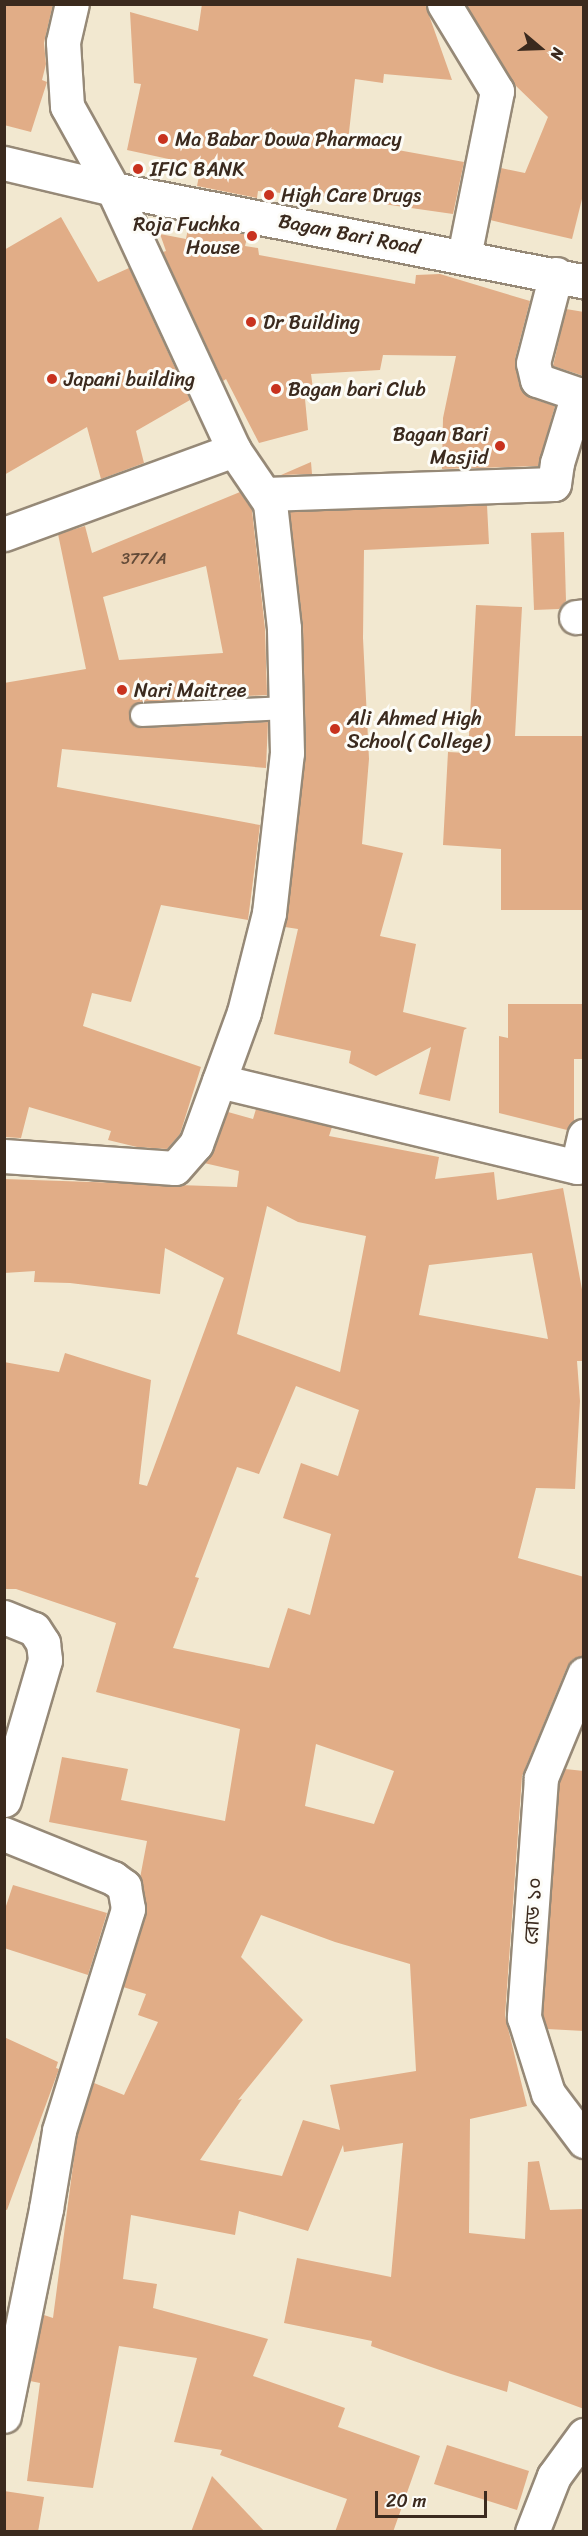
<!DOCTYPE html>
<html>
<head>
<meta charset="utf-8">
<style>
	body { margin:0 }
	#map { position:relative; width:588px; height:2536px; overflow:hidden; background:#f2e8d0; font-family:Sriracha,"Noto Sans Bengali",sans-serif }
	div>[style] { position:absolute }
	.building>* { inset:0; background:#e1ad87 }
	.roads { filter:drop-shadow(2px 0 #968977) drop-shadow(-2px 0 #968977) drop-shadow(0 2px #968977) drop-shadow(0 -2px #968977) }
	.service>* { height:22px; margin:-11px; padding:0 11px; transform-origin:11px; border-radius:11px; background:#fff }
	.minor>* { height:33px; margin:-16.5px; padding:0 16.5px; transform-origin:16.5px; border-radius:16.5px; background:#fff }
	.dots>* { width:16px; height:16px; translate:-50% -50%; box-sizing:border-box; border:3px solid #fdfcf7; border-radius:50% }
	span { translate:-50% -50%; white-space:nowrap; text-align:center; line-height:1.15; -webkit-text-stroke:6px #fdfcf7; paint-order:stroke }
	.number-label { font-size:16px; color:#644b38 }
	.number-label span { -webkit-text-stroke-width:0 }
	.poi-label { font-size:20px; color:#3b2a1e }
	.left { translate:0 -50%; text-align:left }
	.right { translate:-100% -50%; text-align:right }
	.street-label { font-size:20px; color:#3b2a1e }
	.frame { position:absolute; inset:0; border:6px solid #3b2a1e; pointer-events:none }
	.north { position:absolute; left:510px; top:18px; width:60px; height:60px; -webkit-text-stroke:4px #fdfcf7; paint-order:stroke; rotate:109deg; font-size:16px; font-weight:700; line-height:24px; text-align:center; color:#3b2a1e }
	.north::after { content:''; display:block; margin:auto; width:21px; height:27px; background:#3b2a1e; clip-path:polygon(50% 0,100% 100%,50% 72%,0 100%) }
	.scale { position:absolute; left:375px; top:2491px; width:112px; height:27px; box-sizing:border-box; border:3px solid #3b2a1e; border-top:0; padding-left:8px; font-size:18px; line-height:21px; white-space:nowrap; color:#3b2a1e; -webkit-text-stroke:4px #fdfcf7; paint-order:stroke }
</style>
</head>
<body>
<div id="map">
	<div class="building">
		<div style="clip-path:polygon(4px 4px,53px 4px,44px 43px,46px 64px,42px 80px,47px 82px,31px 132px,4px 125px)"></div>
		<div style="clip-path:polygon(202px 4px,425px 4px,452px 80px,384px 74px,383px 83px,355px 79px,348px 141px,464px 162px,453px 214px,341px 198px,258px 191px,257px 198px,197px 186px,201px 166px,127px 150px,141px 84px,134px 83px,130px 12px,198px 31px)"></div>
		<div style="clip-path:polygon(466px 4px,584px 4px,584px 191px,572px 239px,490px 220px,501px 168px,525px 173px,548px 117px,514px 84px)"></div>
		<div style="clip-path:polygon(61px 217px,98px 282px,129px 268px,190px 400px,136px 431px,144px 463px,101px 479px,87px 427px,4px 475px,4px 250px)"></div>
		<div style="clip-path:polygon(189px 223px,248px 234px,245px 246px,258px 248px,259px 255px,415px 284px,416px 275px,440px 274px,530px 301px,515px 359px,519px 384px,523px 392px,530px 398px,555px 406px,538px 466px,442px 469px,443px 418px,456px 356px,383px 355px,380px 370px,311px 374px,314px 396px,305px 399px,308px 430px,259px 443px,226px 379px,223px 381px,163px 252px,166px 251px,160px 234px,186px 239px)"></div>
		<div style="clip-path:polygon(566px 309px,584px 312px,584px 376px,553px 366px)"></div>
		<div style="clip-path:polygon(311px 462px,312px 474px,281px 475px)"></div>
		<div style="clip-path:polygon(evenodd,240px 492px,252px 510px,265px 629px,267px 695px,141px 702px,130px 708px,129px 716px,135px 727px,143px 728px,268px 722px,266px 768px,62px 749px,57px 787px,260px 825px,248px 920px,161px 905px,131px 1002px,92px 993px,83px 1026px,201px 1067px,180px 1134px,167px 1149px,137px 1147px,108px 1140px,111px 1131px,29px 1107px,21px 1138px,4px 1137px,4px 683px,86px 669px,58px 534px,85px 526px,92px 553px,240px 492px,206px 566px,223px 653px,119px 660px,103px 597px,206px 566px)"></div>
		<div style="clip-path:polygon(487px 505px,489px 544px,364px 550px,363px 638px,369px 759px,362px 844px,403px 853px,380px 936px,416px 944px,403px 1012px,467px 1028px,464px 1030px,450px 1101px,419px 1094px,431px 1047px,376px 1076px,349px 1063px,351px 1051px,274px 1034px,298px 929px,285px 927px,306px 753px,303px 627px,290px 512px)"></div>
		<div style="clip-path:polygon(564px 532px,566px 601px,559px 609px,534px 610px,531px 533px)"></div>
		<div style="clip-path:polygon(476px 605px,522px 607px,515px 736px,584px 736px,584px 910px,501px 910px,501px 849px,443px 845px,448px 752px,468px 753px)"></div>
		<div style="clip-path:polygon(508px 1004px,583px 1004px,583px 1059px,574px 1059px,574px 1121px,567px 1130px,499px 1113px,499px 1036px,508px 1038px)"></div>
		<div style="clip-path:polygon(evenodd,256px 1109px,332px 1127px,329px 1136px,439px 1157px,435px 1179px,494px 1172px,497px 1200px,563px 1188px,584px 1300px,584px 1361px,577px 1361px,580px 1401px,575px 1489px,536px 1488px,518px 1558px,584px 1577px,584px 1656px,573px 1659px,567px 1667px,522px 1776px,505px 2016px,527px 2106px,470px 2119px,469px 2233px,525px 2239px,528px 2162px,539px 2161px,550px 2210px,584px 2209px,584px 2409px,509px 2381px,507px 2392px,451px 2374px,371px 2346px,372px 2341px,284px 2323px,297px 2258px,391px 2277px,403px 2143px,344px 2152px,343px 2145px,308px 2231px,239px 2211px,235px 2235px,131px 2215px,123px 2279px,157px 2284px,153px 2308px,268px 2339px,253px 2376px,345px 2408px,338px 2427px,420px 2456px,393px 2532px,335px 2532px,347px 2499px,220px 2455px,222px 2450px,174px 2442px,197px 2358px,119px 2346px,93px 2488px,27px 2481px,40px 2383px,30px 2381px,44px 2315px,53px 2318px,77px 2135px,94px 2083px,124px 2095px,158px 2022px,138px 2015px,146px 1994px,123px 1987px,146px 1914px,140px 1878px,147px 1841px,49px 1822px,62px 1757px,128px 1769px,121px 1800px,225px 1821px,240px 1729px,96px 1692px,116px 1623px,16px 1589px,4px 1589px,4px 1362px,59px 1372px,65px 1353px,151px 1380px,139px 1484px,147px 1486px,224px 1278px,165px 1248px,160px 1294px,70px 1283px,34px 1282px,35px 1271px,4px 1273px,4px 1179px,237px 1187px,239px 1171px,204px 1163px,213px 1151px,228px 1112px,253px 1119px,256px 1109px,267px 1206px,298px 1222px,366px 1236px,340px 1372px,237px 1334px,267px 1206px,256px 1109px,532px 1253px,548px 1339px,419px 1315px,429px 1265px,532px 1253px,256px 1109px,296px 1386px,359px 1410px,338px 1476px,301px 1463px,283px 1518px,331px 1534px,310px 1615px,288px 1608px,269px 1668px,173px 1648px,199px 1578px,195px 1577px,237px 1467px,259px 1474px,296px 1386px,256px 1109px,316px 1744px,394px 1771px,374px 1824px,305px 1806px,316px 1744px,256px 1109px,261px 1915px,335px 1942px,410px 1964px,416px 2071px,330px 2085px,340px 2130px,303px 2120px,282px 2176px,200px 2160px,242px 2099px,238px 2100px,303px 2020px,241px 1957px,261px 1915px)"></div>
		<div style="clip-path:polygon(565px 1769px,584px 1771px,584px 2031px,547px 2029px,543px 2015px,559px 1782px)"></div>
		<div style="clip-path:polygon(13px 1885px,107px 1913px,88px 1975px,4px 1948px,4px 1912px)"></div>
		<div style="clip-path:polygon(4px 2037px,58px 2062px,56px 2068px,59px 2069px,7px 2210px,4px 2209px)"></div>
		<div style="clip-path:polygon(447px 2445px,529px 2471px,517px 2510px,434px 2484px)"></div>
		<div style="clip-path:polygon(212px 2476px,265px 2532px,191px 2532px)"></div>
		<div style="clip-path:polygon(4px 2491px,44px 2497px,38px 2532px,4px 2532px)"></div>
	</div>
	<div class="roads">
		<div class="service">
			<div style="left:142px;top:715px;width:144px;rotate:-2.8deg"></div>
		</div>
		<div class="minor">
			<div style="left:444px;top:4px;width:102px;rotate:58.7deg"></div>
			<div style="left:497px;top:91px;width:168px;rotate:101.3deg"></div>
			<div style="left:4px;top:163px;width:112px;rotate:13.4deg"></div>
			<div style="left:113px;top:189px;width:480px;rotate:11.1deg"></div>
			<div style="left:266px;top:494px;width:288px;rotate:-2deg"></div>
			<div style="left:554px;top:484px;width:21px;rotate:-82deg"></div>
			<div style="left:557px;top:463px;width:72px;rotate:-73.1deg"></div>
			<div style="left:578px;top:394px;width:43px;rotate:-161.1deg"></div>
			<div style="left:537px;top:380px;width:17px;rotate:-103deg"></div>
			<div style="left:533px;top:363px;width:92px;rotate:-75.5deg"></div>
			<div style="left:4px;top:534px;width:245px;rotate:-20.1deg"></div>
			<div style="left:576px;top:617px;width:8px;rotate:-7deg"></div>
			<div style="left:219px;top:1081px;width:368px;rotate:13.5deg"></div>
			<div style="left:577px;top:1167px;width:32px;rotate:-77deg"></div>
			<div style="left:4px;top:1156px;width:171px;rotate:4deg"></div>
			<div style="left:175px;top:1168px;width:32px;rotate:-49deg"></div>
			<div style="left:196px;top:1144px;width:140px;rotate:-70deg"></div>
			<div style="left:244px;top:1012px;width:102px;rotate:-75.8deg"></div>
			<div style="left:269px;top:913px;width:161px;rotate:-83.6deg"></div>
			<div style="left:287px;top:753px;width:125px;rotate:-91.4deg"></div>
			<div style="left:284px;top:628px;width:126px;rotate:-96.4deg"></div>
			<div style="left:270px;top:503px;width:64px;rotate:-124.2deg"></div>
			<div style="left:234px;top:450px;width:288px;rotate:-114.9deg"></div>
			<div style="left:113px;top:189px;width:95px;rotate:-119deg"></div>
			<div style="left:67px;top:106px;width:64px;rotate:-93.6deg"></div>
			<div style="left:63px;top:42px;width:39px;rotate:-77deg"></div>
			<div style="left:4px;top:1617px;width:32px;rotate:22deg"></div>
			<div style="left:34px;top:1629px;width:17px;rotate:57deg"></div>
			<div style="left:43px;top:1643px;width:17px;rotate:83deg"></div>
			<div style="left:45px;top:1660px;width:146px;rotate:106.3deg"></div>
			<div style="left:584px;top:1674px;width:113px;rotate:112.5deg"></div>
			<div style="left:541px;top:1778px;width:240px;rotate:94.1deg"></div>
			<div style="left:524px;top:2017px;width:80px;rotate:72.5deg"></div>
			<div style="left:548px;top:2093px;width:60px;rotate:53.1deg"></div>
			<div style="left:4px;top:1834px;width:118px;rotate:22deg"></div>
			<div style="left:113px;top:1878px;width:14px;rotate:36deg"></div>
			<div style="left:124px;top:1886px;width:23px;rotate:80deg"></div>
			<div style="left:128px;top:1909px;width:232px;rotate:107.3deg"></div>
			<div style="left:59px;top:2131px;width:79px;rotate:99.5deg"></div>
			<div style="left:46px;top:2209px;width:211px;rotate:101.5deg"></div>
			<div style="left:532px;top:2532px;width:60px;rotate:-68.6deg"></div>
			<div style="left:554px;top:2476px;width:51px;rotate:-53.8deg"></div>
		</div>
	</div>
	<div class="dots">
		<div style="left:163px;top:139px;background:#c8321e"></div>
		<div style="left:138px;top:169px;background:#c8321e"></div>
		<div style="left:269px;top:195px;background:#c8321e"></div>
		<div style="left:252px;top:236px;background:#c8321e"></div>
		<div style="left:251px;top:322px;background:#c8321e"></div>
		<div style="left:52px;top:379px;background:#c8321e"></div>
		<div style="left:276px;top:389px;background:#c8321e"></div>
		<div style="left:500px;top:446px;background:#c8321e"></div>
		<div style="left:122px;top:690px;background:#c8321e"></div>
		<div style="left:335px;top:729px;background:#c8321e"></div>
	</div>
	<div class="number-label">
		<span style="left:144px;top:559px">377/A</span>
	</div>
	<div class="poi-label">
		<span class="left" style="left:175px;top:139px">Ma Babar Dowa Pharmacy</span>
		<span class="left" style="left:150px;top:169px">IFIC BANK</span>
		<span class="left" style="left:281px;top:195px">High Care Drugs</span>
		<span class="right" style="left:240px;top:236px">Roja Fuchka<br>House</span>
		<span class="left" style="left:263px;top:322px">Dr Building</span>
		<span class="left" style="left:64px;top:379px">Japani building</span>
		<span class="left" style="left:288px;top:389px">Bagan bari Club</span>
		<span class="right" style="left:488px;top:446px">Bagan Bari<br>Masjid</span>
		<span class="left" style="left:134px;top:690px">Nari Maitree</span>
		<span class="left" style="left:347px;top:730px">Ali Ahmed High<br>School( College)</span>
	</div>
	<div class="street-label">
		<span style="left:349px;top:234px;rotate:11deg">Bagan Bari Road</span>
		<span style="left:533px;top:1911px;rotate:-86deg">রোড ১০</span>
	</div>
	<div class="frame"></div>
	<div class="north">N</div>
	<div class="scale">20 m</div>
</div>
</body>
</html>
